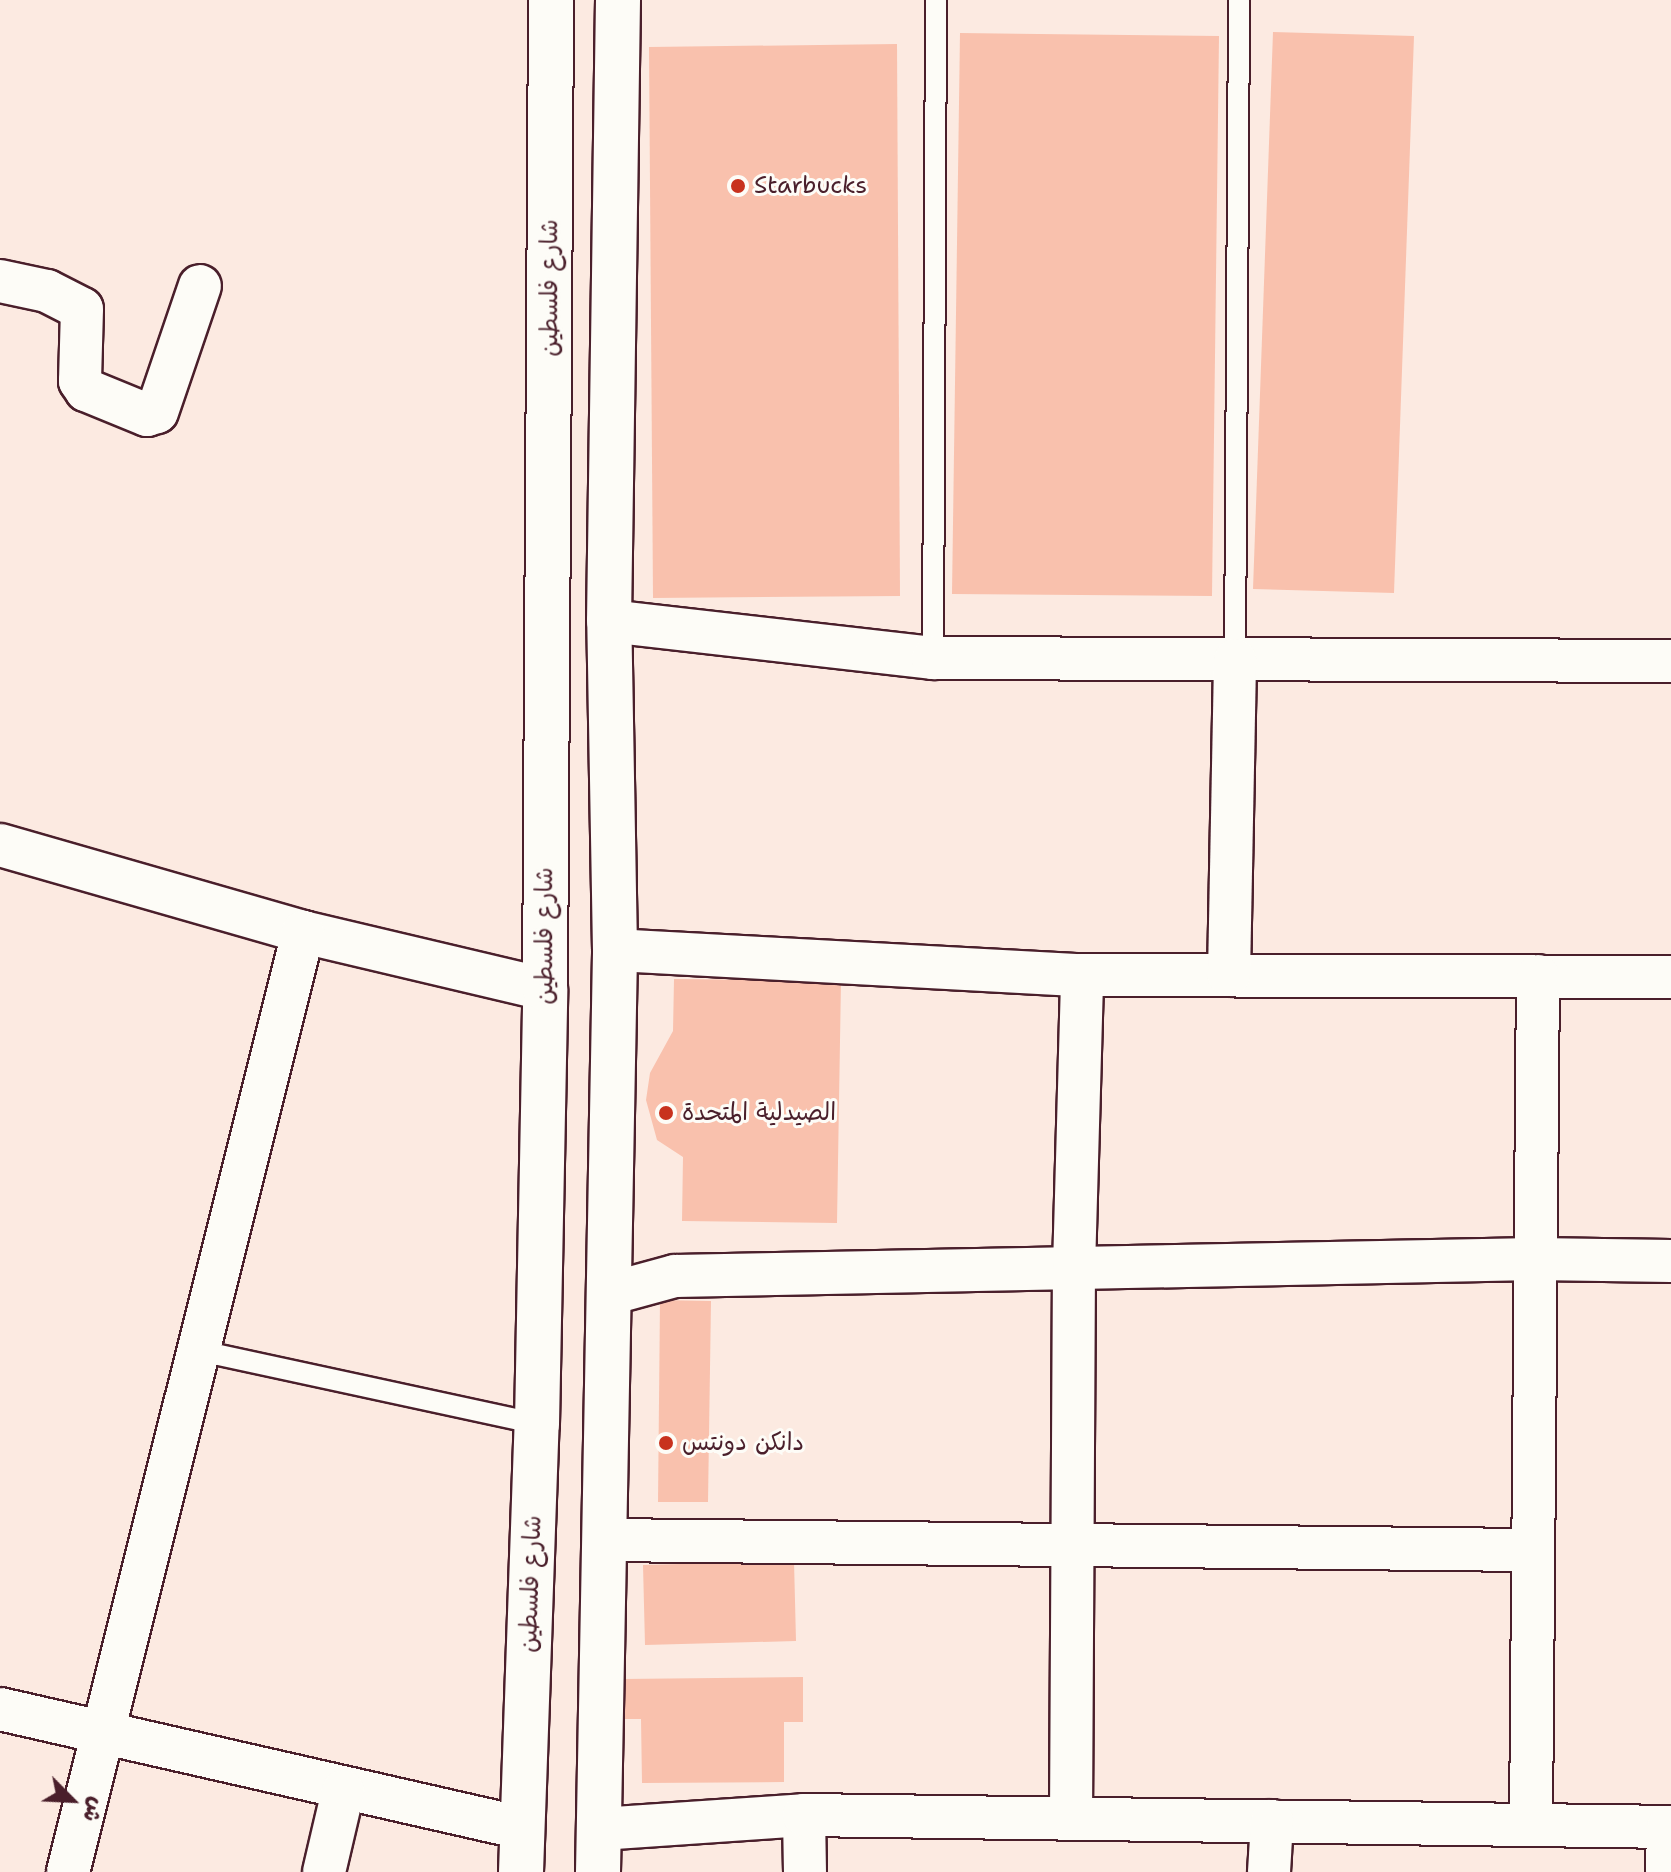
<!DOCTYPE html>
<html>
<head>
<meta charset="utf-8">
<style>
	body { margin:0 }
	#map { position:relative; width:1671px; height:1872px; overflow:hidden; background:#fceae1; font-family:"Shantell Sans","Playpen Sans Arabic",sans-serif }
	div>[style] { position:absolute }
	.building>* { inset:0; background:#f9c1ad }
	.roads { filter:drop-shadow(2px 0 #4a1f2b) drop-shadow(-2px 0 #4a1f2b) drop-shadow(0 2px #4a1f2b) drop-shadow(0 -2px #4a1f2b) }
	.service>* { height:20px; margin:-10px; padding:0 10px; transform-origin:10px; border-radius:10px; background:#fdfcf7 }
	.minor>* { height:42px; margin:-21px; padding:0 21px; transform-origin:21px; border-radius:21px; background:#fdfcf7 }
	.primary>* { height:44px; margin:-22px; padding:0 22px; transform-origin:22px; border-radius:22px; background:#fdfcf7 }
	.dots>* { width:22px; height:22px; translate:-50% -50%; box-sizing:border-box; border:4px solid #fdfcf7; border-radius:50% }
	span { translate:-50% -50%; white-space:nowrap; text-align:center; line-height:1.15; -webkit-text-stroke:6px #fdfcf7; paint-order:stroke }
	.poi-label { font-size:24px; color:#4a1f2b }
	.left { translate:0 -50%; text-align:left }
	.street-label { font-size:24px; color:#4a1f2b }
	.north { position:absolute; left:32px; top:1760px; width:80px; height:80px; -webkit-text-stroke:6px #fdfcf7; paint-order:stroke; rotate:114deg; font-size:22px; font-weight:700; line-height:32px; text-align:center; color:#4a1f2b }
	.north::after { content:''; display:block; margin:auto; width:28px; height:36px; background:#4a1f2b; clip-path:polygon(50% 0,100% 100%,50% 72%,0 100%) }
</style>
</head>
<body>
<div id="map">
	<div class="building">
		<div style="clip-path:polygon(1273px 32px,1414px 36px,1394px 593px,1253px 589px)"></div>
		<div style="clip-path:polygon(960px 33px,1219px 36px,1212px 596px,952px 594px)"></div>
		<div style="clip-path:polygon(897px 44px,900px 596px,653px 598px,649px 47px)"></div>
		<div style="clip-path:polygon(674px 979px,841px 981px,837px 1223px,682px 1221px,683px 1157px,657px 1140px,646px 1100px,650px 1073px,673px 1031px)"></div>
		<div style="clip-path:polygon(660px 1300px,711px 1301px,708px 1502px,658px 1502px)"></div>
		<div style="clip-path:polygon(794px 1561px,796px 1641px,645px 1645px,643px 1565px)"></div>
		<div style="clip-path:polygon(803px 1677px,803px 1722px,784px 1722px,784px 1782px,642px 1783px,641px 1719px,622px 1719px,622px 1679px)"></div>
	</div>
	<div class="roads">
		<div class="service">
			<div style="left:933px;top:658px;width:658px;rotate:-89.74deg"></div>
			<div style="left:1235px;top:660px;width:660px;rotate:-89.65deg"></div>
			<div style="left:196px;top:1350px;width:349px;rotate:12.2deg"></div>
		</div>
		<div class="minor">
			<div style="left:0;top:281px;width:48px;rotate:12deg"></div>
			<div style="left:47px;top:291px;width:39px;rotate:27deg"></div>
			<div style="left:82px;top:309px;width:72px;rotate:91.6deg"></div>
			<div style="left:80px;top:381px;width:11px;rotate:56deg"></div>
			<div style="left:86px;top:390px;width:66px;rotate:22.3deg"></div>
			<div style="left:147px;top:415px;width:10px;rotate:-17deg"></div>
			<div style="left:157px;top:412px;width:133px;rotate:-71.2deg"></div>
			<div style="left:609px;top:621px;width:326px;rotate:6.5deg"></div>
			<div style="left:933px;top:658px;width:738px;rotate:0.23deg"></div>
			<div style="left:0;top:845px;width:315px;rotate:16deg"></div>
			<div style="left:303px;top:932px;width:249px;rotate:13.3deg"></div>
			<div style="left:615px;top:950px;width:468px;rotate:3.1deg"></div>
			<div style="left:1082px;top:975px;width:589px;rotate:0.19deg"></div>
			<div style="left:1229px;top:975px;width:315px;rotate:-88.9deg"></div>
			<div style="left:609px;top:1294px;width:68px;rotate:-15.3deg"></div>
			<div style="left:675px;top:1276px;width:860px;rotate:-1.13deg"></div>
			<div style="left:1535px;top:1259px;width:136px;rotate:0.8deg"></div>
			<div style="left:604px;top:1540px;width:929px;rotate:0.62deg"></div>
			<div style="left:0;top:1709px;width:535px;rotate:12.84deg"></div>
			<div style="left:804px;top:1815px;width:57px;rotate:89deg"></div>
			<div style="left:1071px;top:1819px;width:551px;rotate:-89.69deg"></div>
			<div style="left:1074px;top:1268px;width:293px;rotate:-88.4deg"></div>
			<div style="left:1531px;top:1825px;width:849px;rotate:-89.53deg"></div>
			<div style="left:600px;top:1829px;width:204px;rotate:-3.9deg"></div>
			<div style="left:804px;top:1815px;width:867px;rotate:0.79deg"></div>
			<div style="left:68px;top:1872px;width:969px;rotate:-75.96deg"></div>
			<div style="left:324px;top:1872px;width:83px;rotate:-76.8deg"></div>
			<div style="left:1269px;top:1872px;width:51px;rotate:-86.6deg"></div>
			<div style="left:1667px;top:1872px;width:45px;rotate:-88.7deg"></div>
		</div>
		<div class="primary">
			<div style="left:521px;top:1872px;width:448px;rotate:-88deg"></div>
			<div style="left:537px;top:1424px;width:435px;rotate:-88.9deg"></div>
			<div style="left:545px;top:989px;width:989px;rotate:-89.65deg"></div>
			<div style="left:598px;top:1872px;width:922px;rotate:-88.94deg"></div>
			<div style="left:615px;top:950px;width:329px;rotate:-91deg"></div>
			<div style="left:609px;top:621px;width:621px;rotate:-89.17deg"></div>
		</div>
	</div>
	<div class="dots">
		<div style="left:738px;top:186px;background:#c8321e"></div>
		<div style="left:666px;top:1113px;background:#c8321e"></div>
		<div style="left:666px;top:1443px;background:#c8321e"></div>
	</div>
	<div class="poi-label">
		<span class="left" style="left:754px;top:186px">Starbucks</span>
		<span class="left" style="left:682px;top:1113px">الصيدلية المتحدة</span>
		<span class="left" style="left:682px;top:1443px">دانكن دونتس</span>
	</div>
	<div class="street-label">
		<span style="left:550px;top:288px;rotate:-90deg">شارع فلسطين</span>
		<span style="left:545px;top:936px;rotate:-90deg">شارع فلسطين</span>
		<span style="left:531px;top:1584px;rotate:-88deg">شارع فلسطين</span>
	</div>
	<div class="north">ش</div>
</div>
</body>
</html>
